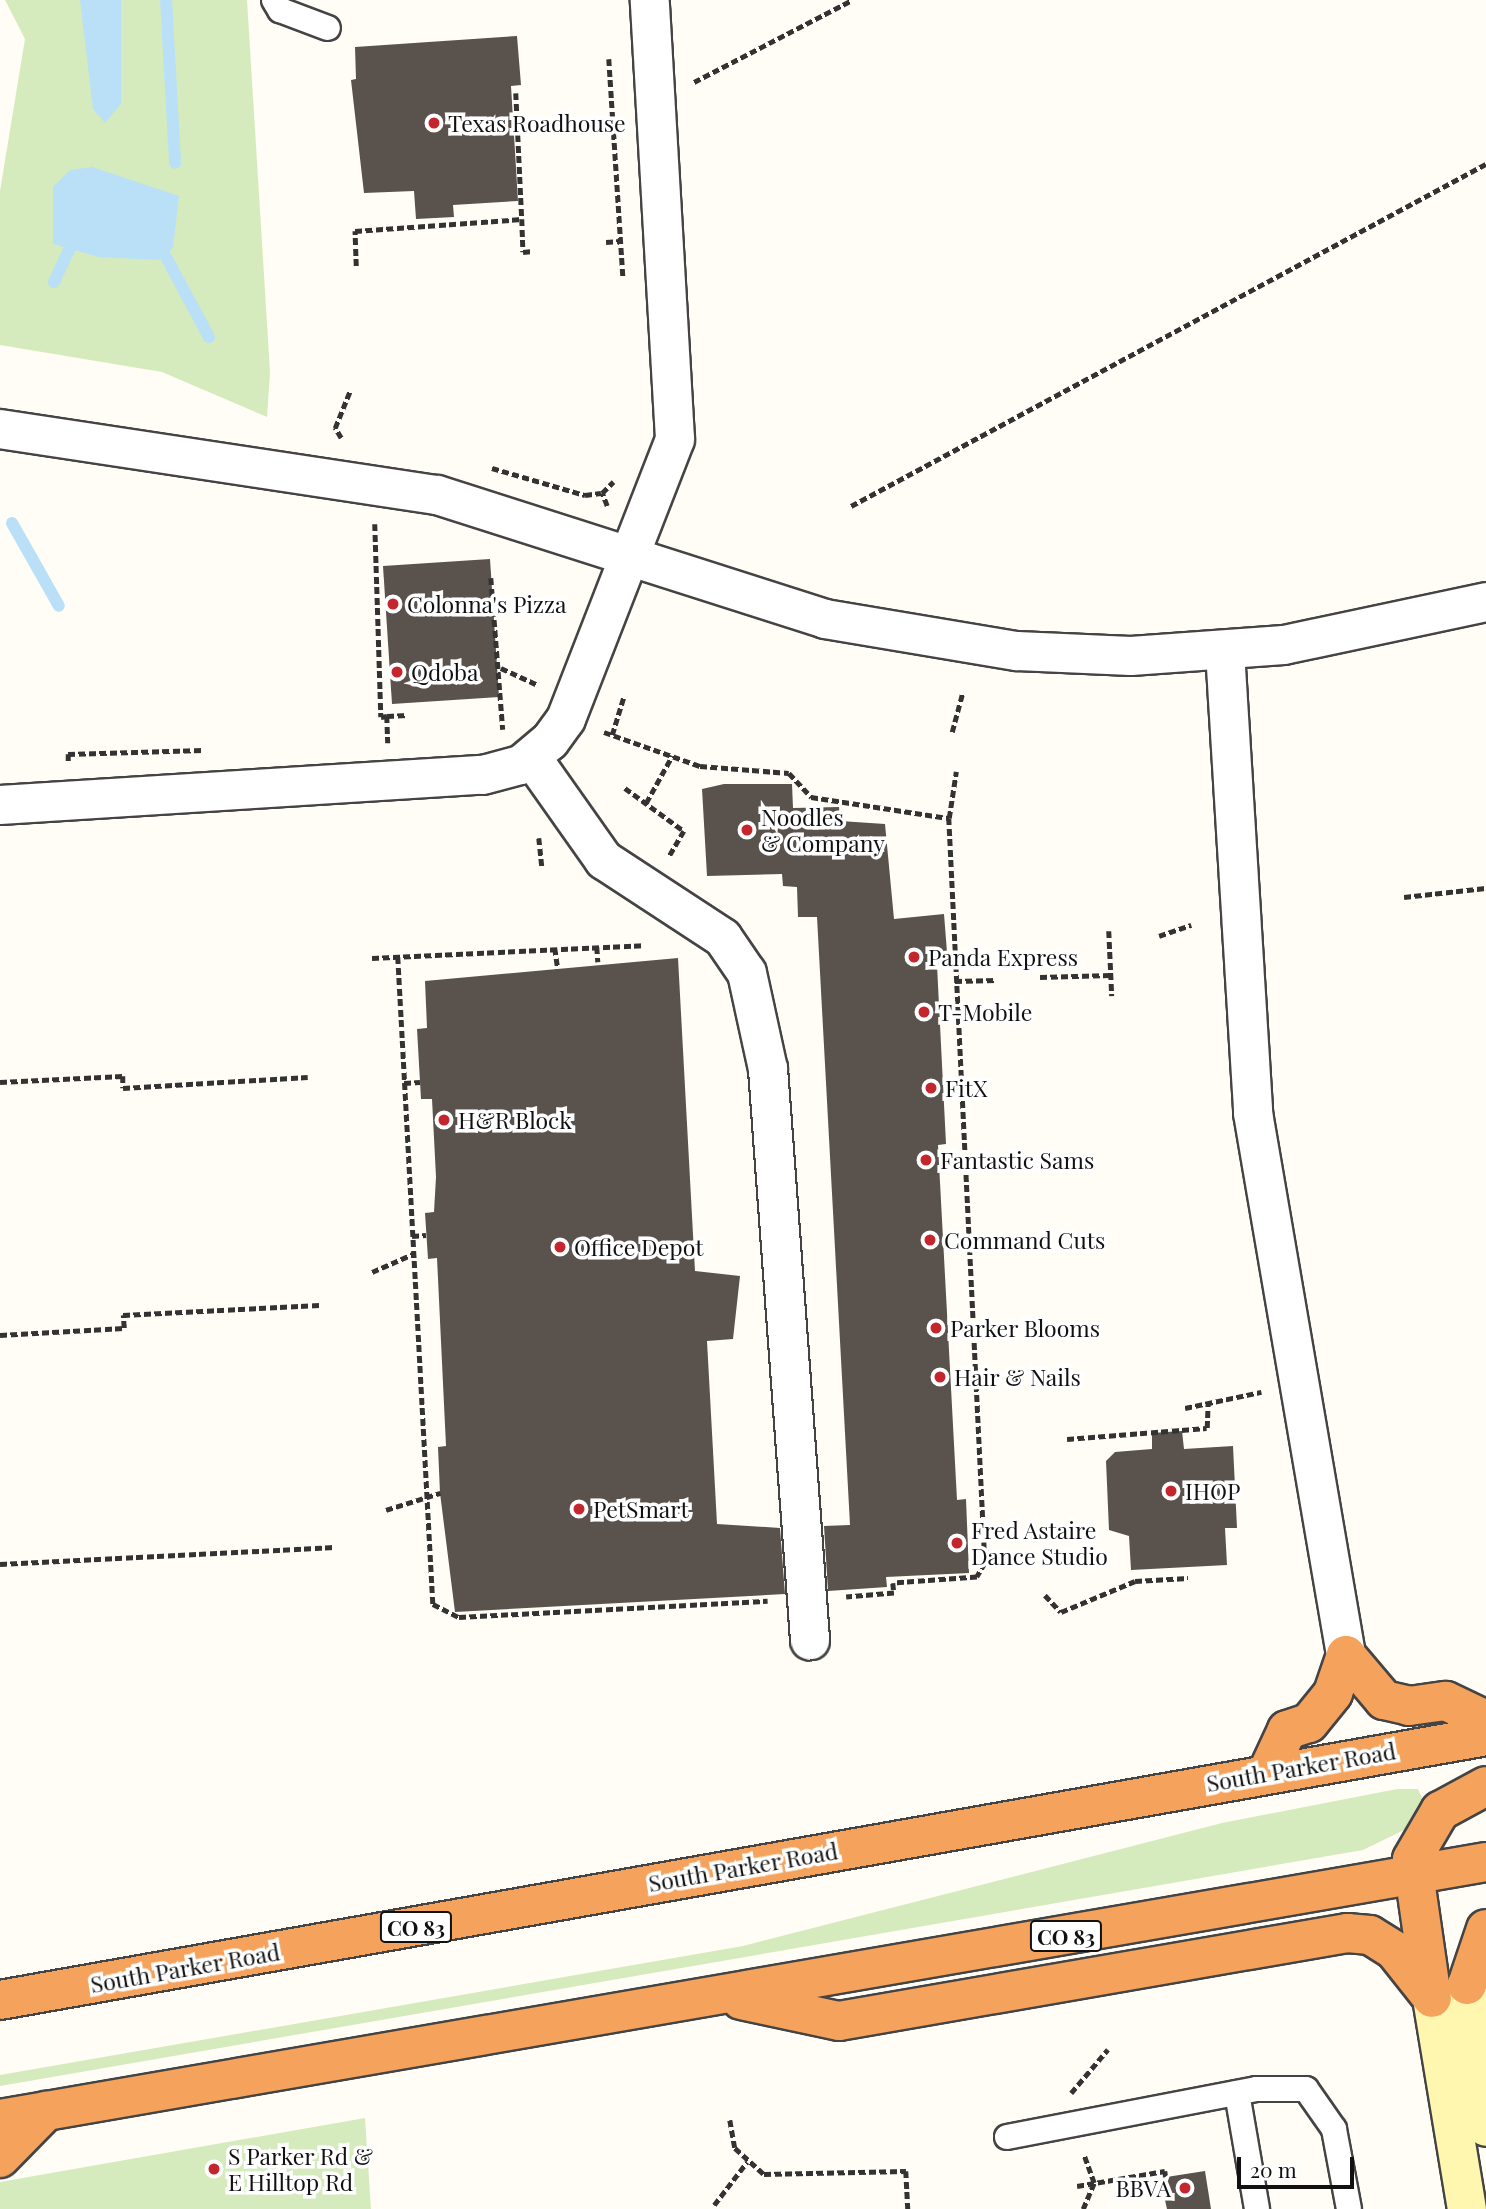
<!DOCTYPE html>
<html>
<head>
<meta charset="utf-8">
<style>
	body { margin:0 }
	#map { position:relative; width:1486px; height:2209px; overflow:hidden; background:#fffdf5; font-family:"Playfair Display",serif }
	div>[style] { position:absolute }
	.green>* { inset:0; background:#d5ebbd }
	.water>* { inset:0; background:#b9e0f7 }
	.stream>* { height:12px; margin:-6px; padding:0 6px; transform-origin:6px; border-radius:6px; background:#b9e0f7 }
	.building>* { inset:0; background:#5a524d }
	.path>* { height:4.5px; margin-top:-2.25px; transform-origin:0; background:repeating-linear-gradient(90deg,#333 0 7px,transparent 0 10.5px) }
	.roads { filter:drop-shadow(2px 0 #444) drop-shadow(-2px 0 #444) drop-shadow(0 2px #444) drop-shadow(0 -2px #444) }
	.lane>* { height:24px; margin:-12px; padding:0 12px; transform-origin:12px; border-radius:12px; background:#fff }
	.street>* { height:38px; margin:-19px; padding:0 19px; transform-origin:19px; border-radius:19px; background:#fff }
	.secondary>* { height:38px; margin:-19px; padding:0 19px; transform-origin:19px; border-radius:19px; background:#fff6b0 }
	.highway>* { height:38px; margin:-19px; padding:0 19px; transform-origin:19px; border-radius:19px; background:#f5a25d }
	.dots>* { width:19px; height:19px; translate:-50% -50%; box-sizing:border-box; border:4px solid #fff; border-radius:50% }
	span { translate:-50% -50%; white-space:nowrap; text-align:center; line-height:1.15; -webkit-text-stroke:7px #fff; paint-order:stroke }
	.shield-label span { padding:2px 5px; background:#fff; border:2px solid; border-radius:5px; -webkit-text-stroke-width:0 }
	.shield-label { font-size:21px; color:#111; font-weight:700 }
	.poi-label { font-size:23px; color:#111 }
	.left { translate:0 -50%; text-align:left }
	.right { translate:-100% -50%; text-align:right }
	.street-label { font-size:23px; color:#111 }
	.scale { position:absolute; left:1237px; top:2157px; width:117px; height:32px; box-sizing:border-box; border:4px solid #111; border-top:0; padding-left:9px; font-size:21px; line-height:24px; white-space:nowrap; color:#111; -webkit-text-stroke:5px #fff; paint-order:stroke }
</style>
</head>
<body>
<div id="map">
	<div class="green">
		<div style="clip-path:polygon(5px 0,247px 0,270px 372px,267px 417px,162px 372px,0 345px,0 191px,25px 39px)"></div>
		<div style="clip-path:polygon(1397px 1789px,1418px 1789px,1424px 1802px,1404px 1830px,1363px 1850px,0 2086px,0 2075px,743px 1946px,1222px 1823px)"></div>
		<div style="clip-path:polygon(365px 2118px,371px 2209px,0 2209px,0 2182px)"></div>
	</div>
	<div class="water">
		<div style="clip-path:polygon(80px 0,121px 0,121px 104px,105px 123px,93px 109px)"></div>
		<div style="clip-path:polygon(92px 167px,179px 196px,173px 248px,158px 260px,99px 257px,53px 244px,53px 187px,70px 170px)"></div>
	</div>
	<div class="stream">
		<div style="left:166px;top:0;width:163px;rotate:86.8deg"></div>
		<div style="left:158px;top:242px;width:108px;rotate:61.8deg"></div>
		<div style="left:54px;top:282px;width:52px;rotate:-64.9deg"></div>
		<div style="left:12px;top:523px;width:95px;rotate:60.5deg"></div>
	</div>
	<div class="building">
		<div style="clip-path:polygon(517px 36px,521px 85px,511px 86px,518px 201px,453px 205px,454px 217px,416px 219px,414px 191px,364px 193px,351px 80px,356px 79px,355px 47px)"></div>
		<div style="clip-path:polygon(490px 559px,499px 697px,392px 704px,383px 566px)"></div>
		<div style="clip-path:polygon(724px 784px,792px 784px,793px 808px,839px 807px,840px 821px,885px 824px,894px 919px,944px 914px,948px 965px,937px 965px,946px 1144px,938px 1145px,957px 1500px,966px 1499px,969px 1573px,886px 1577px,887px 1587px,828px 1591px,824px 1526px,850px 1525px,817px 917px,798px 917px,797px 887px,783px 886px,782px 874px,707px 876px,702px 789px)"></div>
		<div style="clip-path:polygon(678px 958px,695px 1271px,740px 1276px,733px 1339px,707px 1341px,717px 1524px,780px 1528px,785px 1594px,455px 1612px,440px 1493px,438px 1447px,446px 1446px,437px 1258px,428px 1259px,425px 1213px,434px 1212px,436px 1177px,432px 1099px,421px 1099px,417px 1029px,427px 1028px,425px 981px)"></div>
		<div style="clip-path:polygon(1182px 1431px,1184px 1449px,1233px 1446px,1237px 1528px,1225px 1528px,1227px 1565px,1131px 1570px,1129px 1536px,1109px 1530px,1106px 1461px,1115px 1452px,1152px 1449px,1152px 1433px)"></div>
		<div style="clip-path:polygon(1205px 2171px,1211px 2209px,1167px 2209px,1160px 2178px)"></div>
	</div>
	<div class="path">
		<div style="left:609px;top:59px;width:219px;rotate:86.3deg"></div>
		<div style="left:694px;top:82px;width:178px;rotate:-27.4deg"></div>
		<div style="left:516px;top:93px;width:126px;rotate:87.3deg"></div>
		<div style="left:606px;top:242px;width:14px;rotate:-4deg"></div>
		<div style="left:356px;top:266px;width:35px;rotate:-92deg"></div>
		<div style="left:355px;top:231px;width:167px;rotate:-4.1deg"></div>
		<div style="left:522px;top:219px;width:33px;rotate:88deg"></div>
		<div style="left:523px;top:252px;width:10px;rotate:-6deg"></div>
		<div style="left:341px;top:438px;width:12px;rotate:-121deg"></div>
		<div style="left:335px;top:428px;width:40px;rotate:-68deg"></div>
		<div style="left:492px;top:468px;width:97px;rotate:16.2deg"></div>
		<div style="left:585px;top:495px;width:16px;rotate:-7deg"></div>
		<div style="left:607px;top:506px;width:14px;rotate:-111deg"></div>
		<div style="left:602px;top:493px;width:16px;rotate:-45deg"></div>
		<div style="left:851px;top:506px;width:721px;rotate:-28.31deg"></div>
		<div style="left:375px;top:524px;width:193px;rotate:88.2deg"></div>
		<div style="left:381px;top:717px;width:6px;rotate:-9deg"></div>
		<div style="left:387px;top:716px;width:27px;rotate:88deg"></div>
		<div style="left:491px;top:578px;width:152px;rotate:85.5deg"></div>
		<div style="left:501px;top:668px;width:41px;rotate:24.7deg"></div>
		<div style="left:387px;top:716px;width:20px;rotate:-3deg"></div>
		<div style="left:604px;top:732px;width:102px;rotate:19.5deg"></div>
		<div style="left:700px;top:766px;width:89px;rotate:4.5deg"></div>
		<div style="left:789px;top:773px;width:33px;rotate:47deg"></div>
		<div style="left:811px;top:797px;width:140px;rotate:8.7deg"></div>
		<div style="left:949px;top:818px;width:746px;rotate:87.23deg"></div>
		<div style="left:985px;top:1563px;width:16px;rotate:120deg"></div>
		<div style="left:977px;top:1577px;width:84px;rotate:175.9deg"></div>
		<div style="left:893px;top:1583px;width:10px;rotate:84deg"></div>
		<div style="left:894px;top:1593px;width:48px;rotate:175.2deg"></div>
		<div style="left:952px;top:732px;width:39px;rotate:-75deg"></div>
		<div style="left:612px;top:735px;width:39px;rotate:-73deg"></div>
		<div style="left:68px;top:761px;width:7px;rotate:-90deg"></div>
		<div style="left:68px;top:754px;width:135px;rotate:-1.7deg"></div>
		<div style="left:625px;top:788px;width:73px;rotate:36.1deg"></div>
		<div style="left:684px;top:831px;width:30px;rotate:120deg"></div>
		<div style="left:646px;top:803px;width:54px;rotate:-61deg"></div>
		<div style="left:949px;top:818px;width:47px;rotate:-81.3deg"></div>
		<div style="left:539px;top:838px;width:30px;rotate:84deg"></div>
		<div style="left:1404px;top:897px;width:82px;rotate:-6.3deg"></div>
		<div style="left:1109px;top:931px;width:65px;rotate:87.4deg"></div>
		<div style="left:1159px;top:936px;width:34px;rotate:-19deg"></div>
		<div style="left:597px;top:947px;width:15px;rotate:86deg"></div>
		<div style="left:555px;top:948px;width:21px;rotate:82deg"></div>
		<div style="left:398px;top:957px;width:648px;rotate:86.9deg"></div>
		<div style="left:433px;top:1604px;width:29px;rotate:27deg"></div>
		<div style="left:459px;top:1617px;width:309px;rotate:-3deg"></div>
		<div style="left:372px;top:958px;width:272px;rotate:-2.7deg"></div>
		<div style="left:1040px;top:977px;width:71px;rotate:-1.6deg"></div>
		<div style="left:955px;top:981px;width:42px;rotate:-1.4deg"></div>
		<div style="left:0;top:1082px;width:123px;rotate:-2.8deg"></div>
		<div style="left:123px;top:1076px;width:12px;rotate:90deg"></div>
		<div style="left:123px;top:1088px;width:185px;rotate:-3.4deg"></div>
		<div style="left:404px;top:1083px;width:16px;rotate:-4deg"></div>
		<div style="left:412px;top:1236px;width:14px;rotate:-4deg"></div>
		<div style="left:372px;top:1272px;width:45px;rotate:-23.7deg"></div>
		<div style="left:0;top:1335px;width:124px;rotate:-3.2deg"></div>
		<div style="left:124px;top:1328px;width:13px;rotate:-94deg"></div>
		<div style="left:123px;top:1315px;width:197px;rotate:-2.9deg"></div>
		<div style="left:1185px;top:1408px;width:78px;rotate:-11.9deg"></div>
		<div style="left:1067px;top:1439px;width:140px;rotate:-4.5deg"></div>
		<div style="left:1207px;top:1428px;width:24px;rotate:-88deg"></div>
		<div style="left:386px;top:1510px;width:57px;rotate:-17.5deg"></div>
		<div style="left:985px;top:1551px;width:22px;rotate:32deg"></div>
		<div style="left:0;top:1564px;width:335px;rotate:-2.9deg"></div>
		<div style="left:1045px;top:1595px;width:23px;rotate:47deg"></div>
		<div style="left:1061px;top:1612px;width:80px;rotate:-22.7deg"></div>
		<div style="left:1135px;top:1581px;width:53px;rotate:-3.2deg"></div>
		<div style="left:1071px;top:2093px;width:57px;rotate:-49.9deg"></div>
		<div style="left:730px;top:2120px;width:28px;rotate:80deg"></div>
		<div style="left:735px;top:2148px;width:39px;rotate:42deg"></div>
		<div style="left:764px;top:2174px;width:142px;rotate:-1.2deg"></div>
		<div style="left:906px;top:2171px;width:38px;rotate:87deg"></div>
		<div style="left:1077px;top:2186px;width:89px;rotate:-9.7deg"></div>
		<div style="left:1165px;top:2171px;width:7px;rotate:82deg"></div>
		<div style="left:714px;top:2205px;width:54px;rotate:-52.5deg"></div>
		<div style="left:1083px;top:2209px;width:28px;rotate:-67deg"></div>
		<div style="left:1094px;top:2183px;width:30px;rotate:-110deg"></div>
	</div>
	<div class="roads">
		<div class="lane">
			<div style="left:274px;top:0;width:12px;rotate:59deg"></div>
			<div style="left:280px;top:10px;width:51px;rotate:20.6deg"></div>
			<div style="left:1237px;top:2093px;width:118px;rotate:80.2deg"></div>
			<div style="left:1007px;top:2137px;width:254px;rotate:-10.9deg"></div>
			<div style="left:1256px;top:2089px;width:50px"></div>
			<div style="left:1306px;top:2089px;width:49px;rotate:55deg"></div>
			<div style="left:1334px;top:2129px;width:81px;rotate:79.4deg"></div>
		</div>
		<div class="street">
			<div style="left:0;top:429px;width:442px;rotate:8.6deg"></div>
			<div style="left:437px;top:495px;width:407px;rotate:17.7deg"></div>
			<div style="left:825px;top:619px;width:195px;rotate:9.5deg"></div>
			<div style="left:1017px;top:651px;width:114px;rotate:2.5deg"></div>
			<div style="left:1131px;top:656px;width:153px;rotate:-4.1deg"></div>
			<div style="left:1284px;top:645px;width:207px;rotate:-12deg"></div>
			<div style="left:1225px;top:651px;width:463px;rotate:86.5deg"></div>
			<div style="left:1253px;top:1113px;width:550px;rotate:80.26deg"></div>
			<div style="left:532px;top:758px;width:125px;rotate:54.8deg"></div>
			<div style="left:604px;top:860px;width:142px;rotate:33.2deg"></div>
			<div style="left:723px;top:938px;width:42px;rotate:55.6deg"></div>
			<div style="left:747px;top:973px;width:98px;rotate:77.7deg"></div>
			<div style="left:768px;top:1069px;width:573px;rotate:85.79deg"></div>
			<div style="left:0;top:805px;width:484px;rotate:-3.6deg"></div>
			<div style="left:483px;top:775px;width:39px;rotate:-15deg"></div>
			<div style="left:521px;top:765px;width:38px;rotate:-40deg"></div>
			<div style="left:550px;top:741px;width:27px;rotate:-54deg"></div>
			<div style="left:566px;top:719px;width:300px;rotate:-68.7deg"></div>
			<div style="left:675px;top:439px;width:440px;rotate:-93.3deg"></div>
		</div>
		<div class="secondary">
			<div style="left:1467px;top:1985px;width:143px;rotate:82.4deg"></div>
			<div style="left:1432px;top:1998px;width:214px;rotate:80.6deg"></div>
		</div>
		<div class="highway">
			<div style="left:1346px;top:1655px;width:59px;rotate:49.8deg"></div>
			<div style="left:1384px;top:1700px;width:26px;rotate:13deg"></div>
			<div style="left:1409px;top:1706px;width:37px;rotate:-8deg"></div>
			<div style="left:1446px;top:1701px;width:44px;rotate:25.4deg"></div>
			<div style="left:1268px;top:1771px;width:45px;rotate:-65.1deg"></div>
			<div style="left:1287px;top:1730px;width:23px;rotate:-18deg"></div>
			<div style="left:1309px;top:1723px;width:38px;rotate:-51deg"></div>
			<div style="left:1333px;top:1693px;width:40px;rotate:-71.1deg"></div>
			<div style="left:1467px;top:1985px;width:59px;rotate:-71.3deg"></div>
			<div style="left:1431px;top:1991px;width:133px;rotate:-98.2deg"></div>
			<div style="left:1412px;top:1859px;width:56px;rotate:-59.7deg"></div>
			<div style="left:1440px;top:1811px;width:52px;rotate:-28.5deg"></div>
			<div style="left:0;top:2000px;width:1509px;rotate:-10.07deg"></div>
			<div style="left:741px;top:2000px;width:100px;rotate:12.1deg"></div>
			<div style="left:839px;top:2021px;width:516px;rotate:-9.83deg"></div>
			<div style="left:1347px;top:1933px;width:23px;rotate:5deg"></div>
			<div style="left:1370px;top:1935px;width:28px;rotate:32deg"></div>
			<div style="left:1394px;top:1950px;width:61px;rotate:51.6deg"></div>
			<div style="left:0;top:2119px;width:1508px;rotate:-9.81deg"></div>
			<div style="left:0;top:2158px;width:66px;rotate:-45.6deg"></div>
		</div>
	</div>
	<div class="dots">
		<div style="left:434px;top:123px;background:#c4262e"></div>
		<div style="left:393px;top:604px;background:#c4262e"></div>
		<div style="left:397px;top:672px;background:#c4262e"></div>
		<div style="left:747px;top:830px;background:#c4262e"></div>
		<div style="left:914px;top:957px;background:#c4262e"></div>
		<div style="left:924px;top:1012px;background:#c4262e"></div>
		<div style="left:931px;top:1088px;background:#c4262e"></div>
		<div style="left:444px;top:1120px;background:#c4262e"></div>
		<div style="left:926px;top:1160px;background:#c4262e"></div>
		<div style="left:930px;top:1240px;background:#c4262e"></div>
		<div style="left:560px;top:1247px;background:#c4262e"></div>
		<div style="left:936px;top:1328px;background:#c4262e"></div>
		<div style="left:940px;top:1377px;background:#c4262e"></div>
		<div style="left:1171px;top:1491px;background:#c4262e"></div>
		<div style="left:579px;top:1509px;background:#c4262e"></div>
		<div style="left:957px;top:1543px;background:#c4262e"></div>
		<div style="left:214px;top:2169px;background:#c4262e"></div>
		<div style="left:1185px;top:2188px;background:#c4262e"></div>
	</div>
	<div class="shield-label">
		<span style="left:416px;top:1927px">CO 83</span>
		<span style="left:1066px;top:1936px">CO 83</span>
	</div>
	<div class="poi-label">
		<span class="left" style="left:448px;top:123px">Texas Roadhouse</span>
		<span class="left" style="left:407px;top:604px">Colonna's Pizza</span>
		<span class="left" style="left:411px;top:672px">Qdoba</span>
		<span class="left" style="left:761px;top:830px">Noodles<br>&amp; Company</span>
		<span class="left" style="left:928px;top:957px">Panda Express</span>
		<span class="left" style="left:938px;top:1012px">T-Mobile</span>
		<span class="left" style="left:945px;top:1088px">FitX</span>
		<span class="left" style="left:458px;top:1120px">H&amp;R Block</span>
		<span class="left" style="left:940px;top:1160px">Fantastic Sams</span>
		<span class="left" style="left:944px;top:1240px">Command Cuts</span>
		<span class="left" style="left:574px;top:1247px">Office Depot</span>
		<span class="left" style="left:950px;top:1328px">Parker Blooms</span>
		<span class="left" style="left:954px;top:1377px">Hair &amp; Nails</span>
		<span class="left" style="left:1185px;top:1491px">IHOP</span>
		<span class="left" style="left:593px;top:1509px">PetSmart</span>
		<span class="left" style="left:971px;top:1543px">Fred Astaire<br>Dance Studio</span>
		<span class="left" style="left:228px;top:2169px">S Parker Rd &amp;<br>E Hilltop Rd</span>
		<span class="right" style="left:1171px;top:2188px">BBVA</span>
	</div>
	<div class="street-label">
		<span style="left:1301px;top:1767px;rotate:-10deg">South Parker Road</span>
		<span style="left:743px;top:1867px;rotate:-10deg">South Parker Road</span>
		<span style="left:185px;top:1968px;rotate:-10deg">South Parker Road</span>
	</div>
	<div class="scale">20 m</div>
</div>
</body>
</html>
